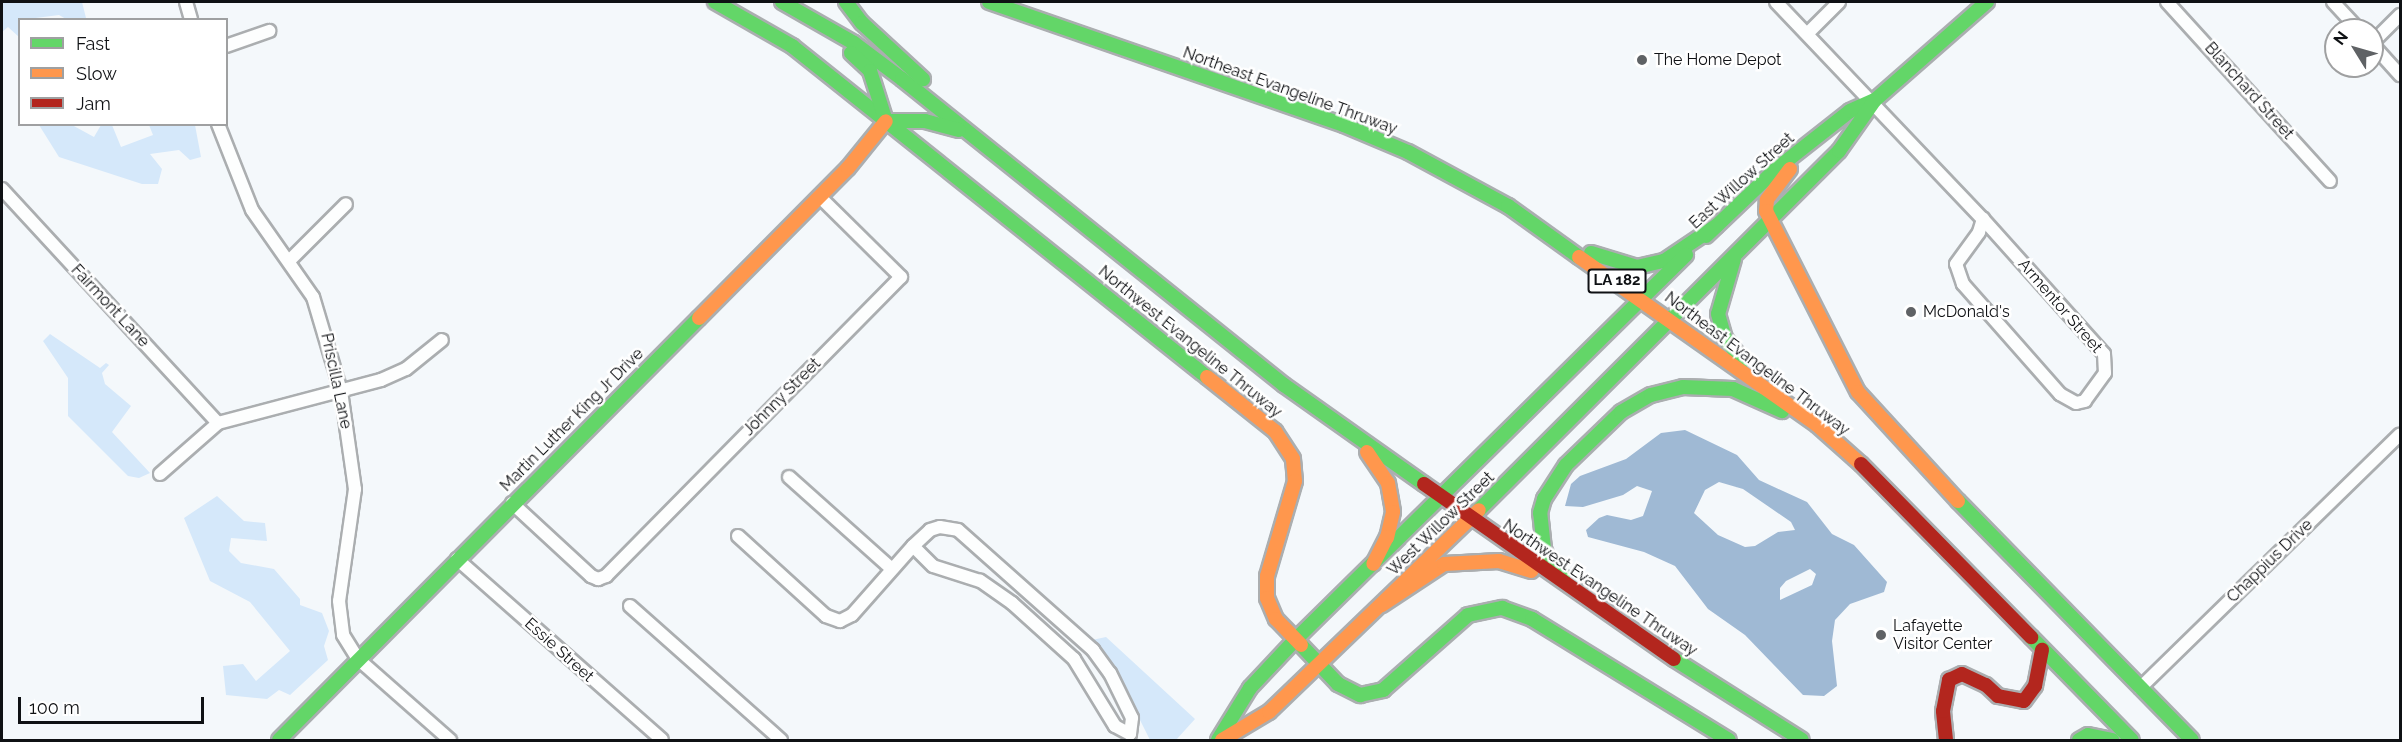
<!DOCTYPE html>
<html>
<head>
<meta charset="utf-8">
<style>
	body { margin:0 }
	#map { position:relative; width:2402px; height:742px; overflow:hidden; background:#f4f8fb; font-family:Raleway,sans-serif }
	div>[style] { position:absolute }
	.green>* { inset:0; background:#d5e8fa }
	.water>* { inset:0; background:#9fb9d4 }
	.roads { filter:drop-shadow(2px 0 #abaeb0) drop-shadow(-2px 0 #abaeb0) drop-shadow(0 2px #abaeb0) drop-shadow(0 -2px #abaeb0) }
	.street>* { height:12px; margin:-6px; padding:0 6px; transform-origin:6px; border-radius:6px; background:#fdfefe }
	.fast>* { height:14px; margin:-7px; padding:0 7px; transform-origin:7px; border-radius:7px; background:#63d668 }
	.slow>* { height:14px; margin:-7px; padding:0 7px; transform-origin:7px; border-radius:7px; background:#ff974d }
	.jam>* { height:14px; margin:-7px; padding:0 7px; transform-origin:7px; border-radius:7px; background:#b3261e }
	.dots>* { width:16px; height:16px; translate:-50% -50%; box-sizing:border-box; border:3px solid #fff; border-radius:50% }
	span { translate:-50% -50%; white-space:nowrap; text-align:center; line-height:1.15; -webkit-text-stroke:5px #fff; paint-order:stroke }
	.shield-label span { padding:2px 4px; background:#fff; border:2px solid; border-radius:4px; -webkit-text-stroke-width:0 }
	.shield-label { font-size:15px; color:#0f1114; font-weight:700 }
	.poi-label { font-size:16px; color:#0f1114 }
	.left { translate:0 -50%; text-align:left }
	.street-label { font-size:16px; color:#0f1114 }
	.frame { position:absolute; inset:0; border:3px solid #0f1114; pointer-events:none }
	.legend { position:absolute; left:18px; top:18px; width:210px; height:108px; box-sizing:border-box; background:#fff; border:2px solid #9fa0a1; margin:0; padding:8px 10px; list-style:none; font-size:18px; color:#0f1114 }
	.legend li { display:flex; align-items:center; gap:12px; height:30px }
	.legend b { width:30px; border:2px solid #9fa0a1 }
	.north { position:absolute; left:2324px; top:18px; width:60px; height:60px; box-sizing:border-box; background:#fff; border:2px solid #9fa0a1; border-radius:50%; rotate:307deg; font-size:16px; font-weight:700; line-height:24px; text-align:center; color:#0f1114 }
	.north::after { content:''; display:block; margin:auto; width:21px; height:27px; background:#5f6265; clip-path:polygon(50% 0,100% 100%,50% 72%,0 100%) }
	.scale { position:absolute; left:18px; top:697px; width:186px; height:27px; box-sizing:border-box; border:3px solid #0f1114; border-top:0; padding-left:8px; font-size:18px; line-height:21px; white-space:nowrap; color:#0f1114; -webkit-text-stroke:4px #fff; paint-order:stroke }
</style>
</head>
<body>
<div id="map">
	<div class="green">
		<div style="clip-path:polygon(2px 2px,82px 2px,86px 18px,66px 19px,59px 15px,20px 20px,19px 37px,8px 27px,2px 32px)"></div>
		<div style="clip-path:polygon(39px 125px,72px 125px,94px 137px,101px 125px,112px 125px,121px 147px,153px 135px,149px 125px,195px 125px,201px 157px,190px 160px,179px 150px,150px 154px,162px 169px,158px 184px,142px 184px,59px 157px)"></div>
		<div style="clip-path:polygon(50px 334px,100px 368px,106px 363px,109px 365px,102px 373px,105px 384px,131px 406px,112px 432px,150px 473px,139px 478px,128px 476px,68px 416px,68px 378px,43px 341px)"></div>
		<div style="clip-path:polygon(217px 496px,244px 521px,265px 523px,267px 541px,231px 538px,229px 551px,241px 563px,274px 569px,300px 599px,300px 605px,322px 613px,329px 631px,324px 646px,328px 660px,290px 695px,279px 690px,267px 699px,226px 695px,223px 666px,243px 664px,256px 681px,290px 651px,250px 602px,210px 581px,184px 518px)"></div>
		<div style="clip-path:polygon(1106px 637px,1195px 719px,1176px 740px,1150px 740px,1109px 658px,1092px 640px)"></div>
	</div>
	<div class="water">
		<div style="clip-path:polygon(evenodd,1685px 430px,1737px 455px,1759px 480px,1807px 502px,1832px 534px,1854px 545px,1887px 582px,1884px 592px,1850px 604px,1835px 620px,1832px 641px,1837px 686px,1824px 696px,1803px 695px,1745px 635px,1708px 609px,1675px 566px,1644px 552px,1588px 537px,1586px 530px,1599px 518px,1607px 515px,1631px 520px,1643px 516px,1652px 491px,1637px 486px,1623px 495px,1583px 507px,1565px 506px,1571px 484px,1580px 476px,1626px 459px,1661px 433px,1685px 430px,1719px 482px,1743px 489px,1791px 522px,1795px 530px,1778px 532px,1755px 546px,1745px 547px,1718px 535px,1694px 513px,1705px 490px,1719px 482px,1685px 430px,1810px 569px,1816px 574px,1812px 585px,1780px 600px,1780px 588px,1786px 581px,1810px 569px)"></div>
	</div>
	<div class="roads">
		<div class="street">
			<div style="left:186px;top:2px;width:19px;rotate:74deg"></div>
			<div style="left:1776px;top:2px;width:300px;rotate:46.4deg"></div>
			<div style="left:2167px;top:2px;width:242px;rotate:47.7deg"></div>
			<div style="left:2333px;top:2px;width:38px;rotate:47deg"></div>
			<div style="left:1808px;top:33px;width:44px;rotate:-45deg"></div>
			<div style="left:2372px;top:43px;width:40px;rotate:-45deg"></div>
			<div style="left:2372px;top:44px;width:42px;rotate:47.9deg"></div>
			<div style="left:226px;top:46px;width:46px;rotate:-19.2deg"></div>
			<div style="left:218px;top:124px;width:92px;rotate:68.4deg"></div>
			<div style="left:252px;top:210px;width:106px;rotate:55deg"></div>
			<div style="left:313px;top:297px;width:98px;rotate:73.4deg"></div>
			<div style="left:341px;top:391px;width:99px;rotate:81.9deg"></div>
			<div style="left:355px;top:489px;width:113px;rotate:98.1deg"></div>
			<div style="left:339px;top:601px;width:34px;rotate:83deg"></div>
			<div style="left:343px;top:635px;width:28px;rotate:58deg"></div>
			<div style="left:358px;top:659px;width:123px;rotate:41.4deg"></div>
			<div style="left:2px;top:189px;width:318px;rotate:47.3deg"></div>
			<div style="left:1983px;top:219px;width:181px;rotate:48.1deg"></div>
			<div style="left:2104px;top:354px;width:19px;rotate:87deg"></div>
			<div style="left:2105px;top:373px;width:34px;rotate:126deg"></div>
			<div style="left:2085px;top:401px;width:9px;rotate:167deg"></div>
			<div style="left:2076px;top:403px;width:18px;rotate:-151deg"></div>
			<div style="left:2060px;top:394px;width:147px;rotate:-131.4deg"></div>
			<div style="left:1963px;top:284px;width:21px;rotate:-109deg"></div>
			<div style="left:1956px;top:264px;width:39px;rotate:-54deg"></div>
			<div style="left:1979px;top:232px;width:14px;rotate:-73deg"></div>
			<div style="left:290px;top:260px;width:79px;rotate:-45deg"></div>
			<div style="left:160px;top:474px;width:77px;rotate:-41.3deg"></div>
			<div style="left:218px;top:423px;width:169px;rotate:-14.8deg"></div>
			<div style="left:381px;top:380px;width:27px;rotate:-24deg"></div>
			<div style="left:406px;top:369px;width:46px;rotate:-38.9deg"></div>
			<div style="left:789px;top:477px;width:138px;rotate:41.8deg"></div>
			<div style="left:512px;top:503px;width:108px;rotate:42.7deg"></div>
			<div style="left:591px;top:576px;width:8px;rotate:23deg"></div>
			<div style="left:598px;top:579px;width:9px;rotate:-21deg"></div>
			<div style="left:606px;top:576px;width:420px;rotate:-45.4deg"></div>
			<div style="left:901px;top:277px;width:115px;rotate:-135.4deg"></div>
			<div style="left:738px;top:536px;width:119px;rotate:42.3deg"></div>
			<div style="left:826px;top:616px;width:15px;rotate:20deg"></div>
			<div style="left:840px;top:621px;width:13px;rotate:-27deg"></div>
			<div style="left:852px;top:615px;width:92px;rotate:-48.5deg"></div>
			<div style="left:913px;top:546px;width:23px;rotate:-43deg"></div>
			<div style="left:930px;top:530px;width:10px;rotate:-17deg"></div>
			<div style="left:940px;top:527px;width:18px;rotate:9deg"></div>
			<div style="left:958px;top:530px;width:181px;rotate:41.6deg"></div>
			<div style="left:1093px;top:650px;width:29px;rotate:54deg"></div>
			<div style="left:1110px;top:673px;width:50px;rotate:63.9deg"></div>
			<div style="left:1132px;top:718px;width:16px;rotate:97deg"></div>
			<div style="left:1130px;top:734px;width:17px;rotate:-152deg"></div>
			<div style="left:1115px;top:726px;width:79px;rotate:-121.5deg"></div>
			<div style="left:1074px;top:659px;width:84px;rotate:-137.9deg"></div>
			<div style="left:1012px;top:603px;width:39px;rotate:-145deg"></div>
			<div style="left:980px;top:581px;width:49px;rotate:-162.3deg"></div>
			<div style="left:933px;top:566px;width:28px;rotate:-135deg"></div>
			<div style="left:457px;top:559px;width:273px;rotate:41.4deg"></div>
			<div style="left:630px;top:606px;width:202px;rotate:41.6deg"></div>
			<div style="left:2140px;top:688px;width:363px;rotate:-44.3deg"></div>
		</div>
		<div class="fast">
			<div style="left:715px;top:2px;width:89px;rotate:29.7deg"></div>
			<div style="left:792px;top:46px;width:531px;rotate:38.58deg"></div>
			<div style="left:782px;top:2px;width:83px;rotate:29.7deg"></div>
			<div style="left:854px;top:43px;width:60px;rotate:36.9deg"></div>
			<div style="left:902px;top:79px;width:489px;rotate:38.7deg"></div>
			<div style="left:1284px;top:385px;width:171px;rotate:35.3deg"></div>
			<div style="left:846px;top:2px;width:26px;rotate:53deg"></div>
			<div style="left:862px;top:23px;width:83px;rotate:42.6deg"></div>
			<div style="left:989px;top:2px;width:376px;rotate:19.1deg"></div>
			<div style="left:1344px;top:125px;width:69px;rotate:22.9deg"></div>
			<div style="left:1408px;top:152px;width:114px;rotate:28.4deg"></div>
			<div style="left:1508px;top:206px;width:87px;rotate:35.7deg"></div>
			<div style="left:851px;top:53px;width:26px;rotate:43deg"></div>
			<div style="left:870px;top:71px;width:52px;rotate:72.3deg"></div>
			<div style="left:886px;top:121px;width:39px"></div>
			<div style="left:925px;top:121px;width:35px;rotate:15deg"></div>
			<div style="left:1706px;top:236px;width:95px;rotate:-43.7deg"></div>
			<div style="left:1775px;top:170px;width:95px;rotate:-38.2deg"></div>
			<div style="left:1850px;top:111px;width:27px;rotate:-24deg"></div>
			<div style="left:1875px;top:100px;width:149px;rotate:-41.2deg"></div>
			<div style="left:1591px;top:253px;width:48px;rotate:16.9deg"></div>
			<div style="left:1637px;top:267px;width:28px;rotate:-13deg"></div>
			<div style="left:1664px;top:261px;width:63px;rotate:-33.9deg"></div>
			<div style="left:1734px;top:259px;width:57px;rotate:106.2deg"></div>
			<div style="left:1718px;top:314px;width:25px;rotate:74deg"></div>
			<div style="left:1725px;top:338px;width:29px;rotate:52deg"></div>
			<div style="left:1958px;top:501px;width:334px;rotate:45.6deg"></div>
			<div style="left:1479px;top:510px;width:508px;rotate:-44.92deg"></div>
			<div style="left:1839px;top:151px;width:62px;rotate:-54.8deg"></div>
			<div style="left:1563px;top:577px;width:15px;rotate:-138deg"></div>
			<div style="left:1552px;top:567px;width:20px;rotate:-114deg"></div>
			<div style="left:1544px;top:549px;width:36px;rotate:-96deg"></div>
			<div style="left:1540px;top:513px;width:15px;rotate:-74deg"></div>
			<div style="left:1544px;top:499px;width:40px;rotate:-57.1deg"></div>
			<div style="left:1566px;top:465px;width:76px;rotate:-43.9deg"></div>
			<div style="left:1621px;top:412px;width:34px;rotate:-30deg"></div>
			<div style="left:1651px;top:395px;width:33px;rotate:-14deg"></div>
			<div style="left:1683px;top:387px;width:50px;rotate:2.3deg"></div>
			<div style="left:1733px;top:389px;width:54px;rotate:24.2deg"></div>
			<div style="left:2031px;top:637px;width:144px;rotate:45.6deg"></div>
			<div style="left:1301px;top:645px;width:54px;rotate:46.5deg"></div>
			<div style="left:1338px;top:684px;width:25px;rotate:27deg"></div>
			<div style="left:1360px;top:695px;width:24px;rotate:-12deg"></div>
			<div style="left:1383px;top:690px;width:113px;rotate:-41.4deg"></div>
			<div style="left:1468px;top:615px;width:35px;rotate:-12deg"></div>
			<div style="left:1502px;top:608px;width:32px;rotate:20deg"></div>
			<div style="left:1532px;top:619px;width:231px;rotate:31.6deg"></div>
			<div style="left:1674px;top:659px;width:151px;rotate:32.3deg"></div>
			<div style="left:279px;top:740px;width:595px;rotate:-45.14deg"></div>
			<div style="left:1218px;top:740px;width:61px;rotate:-58.4deg"></div>
			<div style="left:1250px;top:688px;width:66px;rotate:-46.8deg"></div>
			<div style="left:1295px;top:640px;width:549px;rotate:-44.56deg"></div>
			<div style="left:2079px;top:740px;width:10px;rotate:-29deg"></div>
			<div style="left:2088px;top:735px;width:25px;rotate:12deg"></div>
		</div>
		<div class="slow">
			<div style="left:1790px;top:169px;width:39px;rotate:127deg"></div>
			<div style="left:1767px;top:200px;width:11px;rotate:95deg"></div>
			<div style="left:1766px;top:211px;width:203px;rotate:63.1deg"></div>
			<div style="left:1858px;top:392px;width:148px;rotate:47.5deg"></div>
			<div style="left:1579px;top:257px;width:291px;rotate:35.2deg"></div>
			<div style="left:1817px;top:425px;width:59px;rotate:41.6deg"></div>
			<div style="left:699px;top:318px;width:211px;rotate:-45.2deg"></div>
			<div style="left:848px;top:168px;width:60px;rotate:-51deg"></div>
			<div style="left:1207px;top:377px;width:87px;rotate:38.5deg"></div>
			<div style="left:1275px;top:431px;width:33px;rotate:57deg"></div>
			<div style="left:1293px;top:459px;width:22px;rotate:85deg"></div>
			<div style="left:1295px;top:481px;width:99px;rotate:106.4deg"></div>
			<div style="left:1267px;top:576px;width:22px;rotate:90deg"></div>
			<div style="left:1267px;top:598px;width:23px;rotate:67deg"></div>
			<div style="left:1276px;top:619px;width:36px;rotate:46deg"></div>
			<div style="left:1367px;top:452px;width:37px;rotate:56deg"></div>
			<div style="left:1388px;top:483px;width:29px;rotate:80deg"></div>
			<div style="left:1393px;top:512px;width:26px;rotate:103deg"></div>
			<div style="left:1387px;top:537px;width:30px;rotate:117deg"></div>
			<div style="left:1382px;top:605px;width:74px;rotate:-33.5deg"></div>
			<div style="left:1444px;top:564px;width:55px;rotate:-3.1deg"></div>
			<div style="left:1499px;top:561px;width:34px;rotate:17deg"></div>
			<div style="left:1222px;top:740px;width:55px;rotate:-30.8deg"></div>
			<div style="left:1269px;top:712px;width:291px;rotate:-43.9deg"></div>
		</div>
		<div class="jam">
			<div style="left:1861px;top:464px;width:243px;rotate:45.5deg"></div>
			<div style="left:1424px;top:484px;width:305px;rotate:35deg"></div>
			<div style="left:1946px;top:740px;width:29px;rotate:-96deg"></div>
			<div style="left:1943px;top:711px;width:32px;rotate:-79deg"></div>
			<div style="left:1949px;top:680px;width:14px;rotate:-25deg"></div>
			<div style="left:1962px;top:674px;width:26px;rotate:25deg"></div>
			<div style="left:1986px;top:685px;width:16px;rotate:43deg"></div>
			<div style="left:1998px;top:696px;width:26px;rotate:11deg"></div>
			<div style="left:2024px;top:701px;width:19px;rotate:-54deg"></div>
			<div style="left:2035px;top:686px;width:37px;rotate:-79deg"></div>
		</div>
	</div>
	<div class="dots">
		<div style="left:1642px;top:60px;background:#5f6265"></div>
		<div style="left:1911px;top:312px;background:#5f6265"></div>
		<div style="left:1881px;top:635px;background:#5f6265"></div>
	</div>
	<div class="shield-label">
		<span style="left:1617px;top:281px">LA 182</span>
	</div>
	<div class="poi-label">
		<span class="left" style="left:1654px;top:60px">The Home Depot</span>
		<span class="left" style="left:1923px;top:312px">McDonald's</span>
		<span class="left" style="left:1893px;top:635px">Lafayette<br>Visitor Center</span>
	</div>
	<div class="street-label">
		<span style="left:1290px;top:91px;rotate:20deg">Northeast Evangeline Thruway</span>
		<span style="left:2249px;top:91px;rotate:48deg">Blanchard Street</span>
		<span style="left:1742px;top:181px;rotate:-42deg">East Willow Street</span>
		<span style="left:110px;top:306px;rotate:47deg">Fairmont Lane</span>
		<span style="left:2060px;top:306px;rotate:49deg">Armentor Street</span>
		<span style="left:1190px;top:342px;rotate:39deg">Northwest Evangeline Thruway</span>
		<span style="left:1757px;top:364px;rotate:37deg">Northeast Evangeline Thruway</span>
		<span style="left:336px;top:381px;rotate:78deg">Priscilla Lane</span>
		<span style="left:782px;top:397px;rotate:-45deg">Johnny Street</span>
		<span style="left:572px;top:420px;rotate:-45deg">Martin Luther King Jr Drive</span>
		<span style="left:1441px;top:524px;rotate:-44deg">West Willow Street</span>
		<span style="left:2270px;top:561px;rotate:-44deg">Chappius Drive</span>
		<span style="left:1600px;top:588px;rotate:34deg">Northwest Evangeline Thruway</span>
		<span style="left:559px;top:650px;rotate:42deg">Essie Street</span>
	</div>
	<div class="frame"></div>
	<ul class="legend">
	<li><b style="height:8px;background:#63d668"></b>Fast</li>
	<li><b style="height:8px;background:#ff974d"></b>Slow</li>
	<li><b style="height:8px;background:#b3261e"></b>Jam</li>
	</ul>
	<div class="north">N</div>
	<div class="scale">100 m</div>
</div>
</body>
</html>
